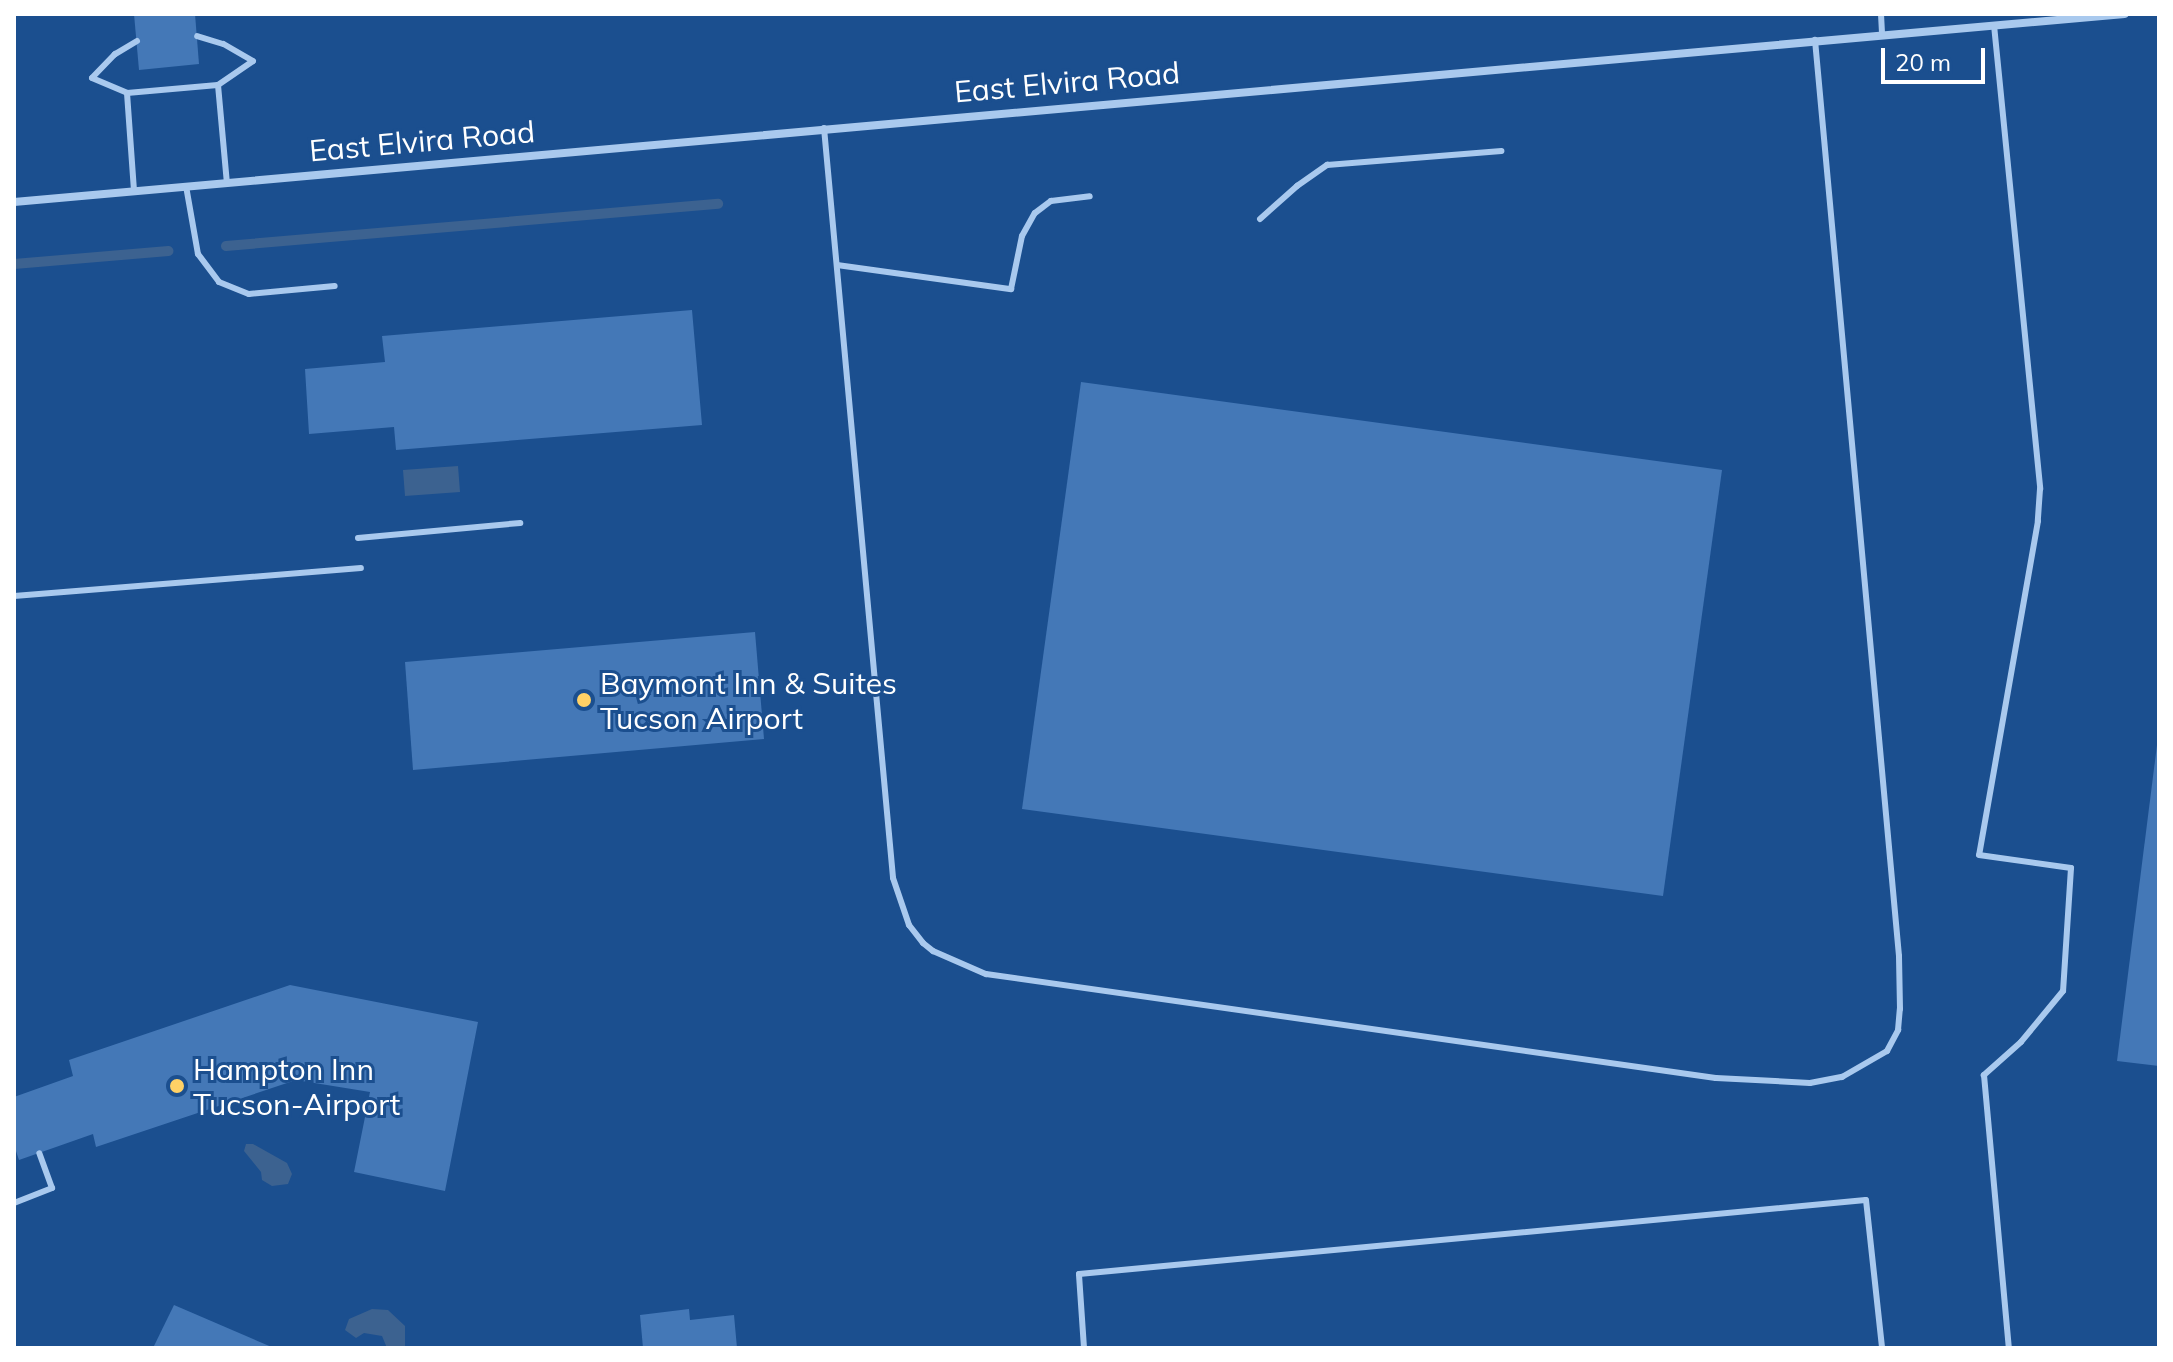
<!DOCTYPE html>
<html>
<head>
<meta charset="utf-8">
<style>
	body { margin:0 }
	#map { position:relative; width:2173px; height:1362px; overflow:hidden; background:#1b4f8f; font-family:Mulish,sans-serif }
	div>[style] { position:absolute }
	.water>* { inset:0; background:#3c6290 }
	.stream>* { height:10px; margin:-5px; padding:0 5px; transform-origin:5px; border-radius:5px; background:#3c6290 }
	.building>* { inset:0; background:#4478b7 }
	.service>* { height:6px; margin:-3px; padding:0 3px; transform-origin:3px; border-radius:3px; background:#a9c9ee }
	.minor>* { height:8px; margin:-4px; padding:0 4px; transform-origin:4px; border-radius:4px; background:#a9c9ee }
	.dots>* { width:22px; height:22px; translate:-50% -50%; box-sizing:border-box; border:4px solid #1b4f8f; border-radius:50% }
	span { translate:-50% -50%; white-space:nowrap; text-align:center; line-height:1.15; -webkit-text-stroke:6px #1b4f8f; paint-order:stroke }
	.street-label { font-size:30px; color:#fff }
	.poi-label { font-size:30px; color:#fff }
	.left { translate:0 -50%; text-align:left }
	.frame { position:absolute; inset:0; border:16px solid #fff; pointer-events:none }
	.scale { position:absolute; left:1881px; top:48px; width:104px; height:36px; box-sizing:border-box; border:4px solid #fff; border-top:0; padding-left:10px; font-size:24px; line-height:28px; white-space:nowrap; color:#fff; -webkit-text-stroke:6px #1b4f8f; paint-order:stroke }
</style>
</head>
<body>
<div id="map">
	<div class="water">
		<div style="clip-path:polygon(458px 466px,460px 492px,405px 496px,403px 470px)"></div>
		<div style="clip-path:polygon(246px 1144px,253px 1144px,287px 1163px,292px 1174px,288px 1184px,272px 1186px,262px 1180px,261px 1172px,244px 1151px)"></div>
		<div style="clip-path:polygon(372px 1309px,388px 1310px,405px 1326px,405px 1348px,387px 1348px,382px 1336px,364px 1333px,356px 1338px,345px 1330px,349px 1319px)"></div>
	</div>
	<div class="stream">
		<div style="left:226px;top:246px;width:494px;rotate:-4.9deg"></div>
		<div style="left:14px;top:264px;width:155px;rotate:-4.8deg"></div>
	</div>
	<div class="building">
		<div style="clip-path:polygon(134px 14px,195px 14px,199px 64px,139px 70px)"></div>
		<div style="clip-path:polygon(692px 310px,702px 425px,396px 450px,394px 427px,309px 434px,305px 369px,385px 362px,382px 336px)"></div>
		<div style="clip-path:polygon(1081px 382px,1722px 470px,1663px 896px,1022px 809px)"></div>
		<div style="clip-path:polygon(755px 632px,764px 739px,413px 770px,405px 662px)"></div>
		<div style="clip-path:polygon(2157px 745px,2159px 745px,2159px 1066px,2117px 1061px)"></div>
		<div style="clip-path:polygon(290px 985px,478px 1022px,445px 1191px,354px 1172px,370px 1092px,296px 1080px,96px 1147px,93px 1134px,19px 1160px,14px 1145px,14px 1097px,73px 1076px,69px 1060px)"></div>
		<div style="clip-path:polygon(174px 1305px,274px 1348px,153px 1348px)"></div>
		<div style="clip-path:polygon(689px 1309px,690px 1320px,734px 1315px,737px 1348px,643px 1348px,640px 1315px)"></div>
	</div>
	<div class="service">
		<div style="left:1881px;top:14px;width:20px;rotate:87deg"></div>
		<div style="left:1994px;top:25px;width:466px;rotate:84.3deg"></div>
		<div style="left:2040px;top:489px;width:32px;rotate:94deg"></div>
		<div style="left:2038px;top:521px;width:339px;rotate:100deg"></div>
		<div style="left:1979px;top:855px;width:93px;rotate:8deg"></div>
		<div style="left:2071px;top:868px;width:123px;rotate:93.7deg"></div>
		<div style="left:2063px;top:991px;width:66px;rotate:129.5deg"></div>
		<div style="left:2021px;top:1042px;width:50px;rotate:138.3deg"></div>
		<div style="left:1984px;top:1075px;width:274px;rotate:84.8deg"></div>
		<div style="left:137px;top:41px;width:26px;rotate:149deg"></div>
		<div style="left:115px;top:54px;width:33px;rotate:134deg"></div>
		<div style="left:92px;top:78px;width:38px;rotate:23deg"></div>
		<div style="left:127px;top:93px;width:91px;rotate:-5deg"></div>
		<div style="left:218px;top:85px;width:42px;rotate:-34.4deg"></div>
		<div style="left:253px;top:61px;width:34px;rotate:-150deg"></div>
		<div style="left:223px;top:44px;width:27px;rotate:-163deg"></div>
		<div style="left:218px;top:85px;width:98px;rotate:84.8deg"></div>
		<div style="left:127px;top:93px;width:98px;rotate:85.9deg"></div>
		<div style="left:824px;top:128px;width:753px;rotate:84.74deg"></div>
		<div style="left:893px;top:878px;width:50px;rotate:71.2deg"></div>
		<div style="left:909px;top:925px;width:23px;rotate:52deg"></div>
		<div style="left:923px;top:943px;width:13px;rotate:39deg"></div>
		<div style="left:933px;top:951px;width:58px;rotate:23.5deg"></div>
		<div style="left:986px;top:974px;width:737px;rotate:8.11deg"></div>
		<div style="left:1716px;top:1078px;width:94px;rotate:3deg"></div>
		<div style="left:1810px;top:1083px;width:33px;rotate:-11deg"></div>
		<div style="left:1842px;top:1077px;width:52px;rotate:-30deg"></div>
		<div style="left:1887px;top:1051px;width:24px;rotate:-62deg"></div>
		<div style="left:1898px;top:1030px;width:21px;rotate:-85deg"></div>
		<div style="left:1900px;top:1009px;width:53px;rotate:-91.1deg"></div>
		<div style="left:1899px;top:956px;width:920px;rotate:-95.24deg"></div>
		<div style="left:186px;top:186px;width:69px;rotate:80deg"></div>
		<div style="left:198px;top:254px;width:35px;rotate:53deg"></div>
		<div style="left:219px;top:282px;width:32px;rotate:22deg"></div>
		<div style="left:249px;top:294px;width:86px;rotate:-5.3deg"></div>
		<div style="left:1260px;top:219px;width:50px;rotate:-41.7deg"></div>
		<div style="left:1297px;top:186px;width:37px;rotate:-35deg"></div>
		<div style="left:1327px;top:165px;width:175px;rotate:-4.6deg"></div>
		<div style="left:837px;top:265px;width:176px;rotate:7.9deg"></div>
		<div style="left:1011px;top:289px;width:54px;rotate:-78.3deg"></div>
		<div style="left:1022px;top:236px;width:26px;rotate:-61deg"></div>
		<div style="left:1035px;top:213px;width:20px;rotate:-37deg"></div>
		<div style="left:1051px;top:201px;width:39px;rotate:-7deg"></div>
		<div style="left:358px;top:538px;width:163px;rotate:-5.3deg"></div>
		<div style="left:14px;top:596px;width:348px;rotate:-4.6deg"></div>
		<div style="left:14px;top:1203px;width:41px;rotate:-21.5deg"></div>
		<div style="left:52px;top:1188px;width:37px;rotate:-110deg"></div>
		<div style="left:1084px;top:1348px;width:74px;rotate:-93.9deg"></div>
		<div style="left:1079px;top:1274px;width:790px;rotate:-5.37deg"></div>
		<div style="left:1866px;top:1200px;width:149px;rotate:83.8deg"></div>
	</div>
	<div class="minor">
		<div style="left:14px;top:202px;width:2119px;rotate:-5.09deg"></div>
	</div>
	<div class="dots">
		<div style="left:584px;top:700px;background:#ffd166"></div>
		<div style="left:177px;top:1086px;background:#ffd166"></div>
	</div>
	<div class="street-label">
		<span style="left:1067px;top:82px;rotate:-5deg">East Elvira Road</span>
		<span style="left:422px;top:141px;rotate:-5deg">East Elvira Road</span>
	</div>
	<div class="poi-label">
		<span class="left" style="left:600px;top:700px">Baymont Inn &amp; Suites<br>Tucson Airport</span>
		<span class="left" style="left:193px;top:1086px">Hampton Inn<br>Tucson-Airport</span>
	</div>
	<div class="frame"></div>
	<div class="scale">20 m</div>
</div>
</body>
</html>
